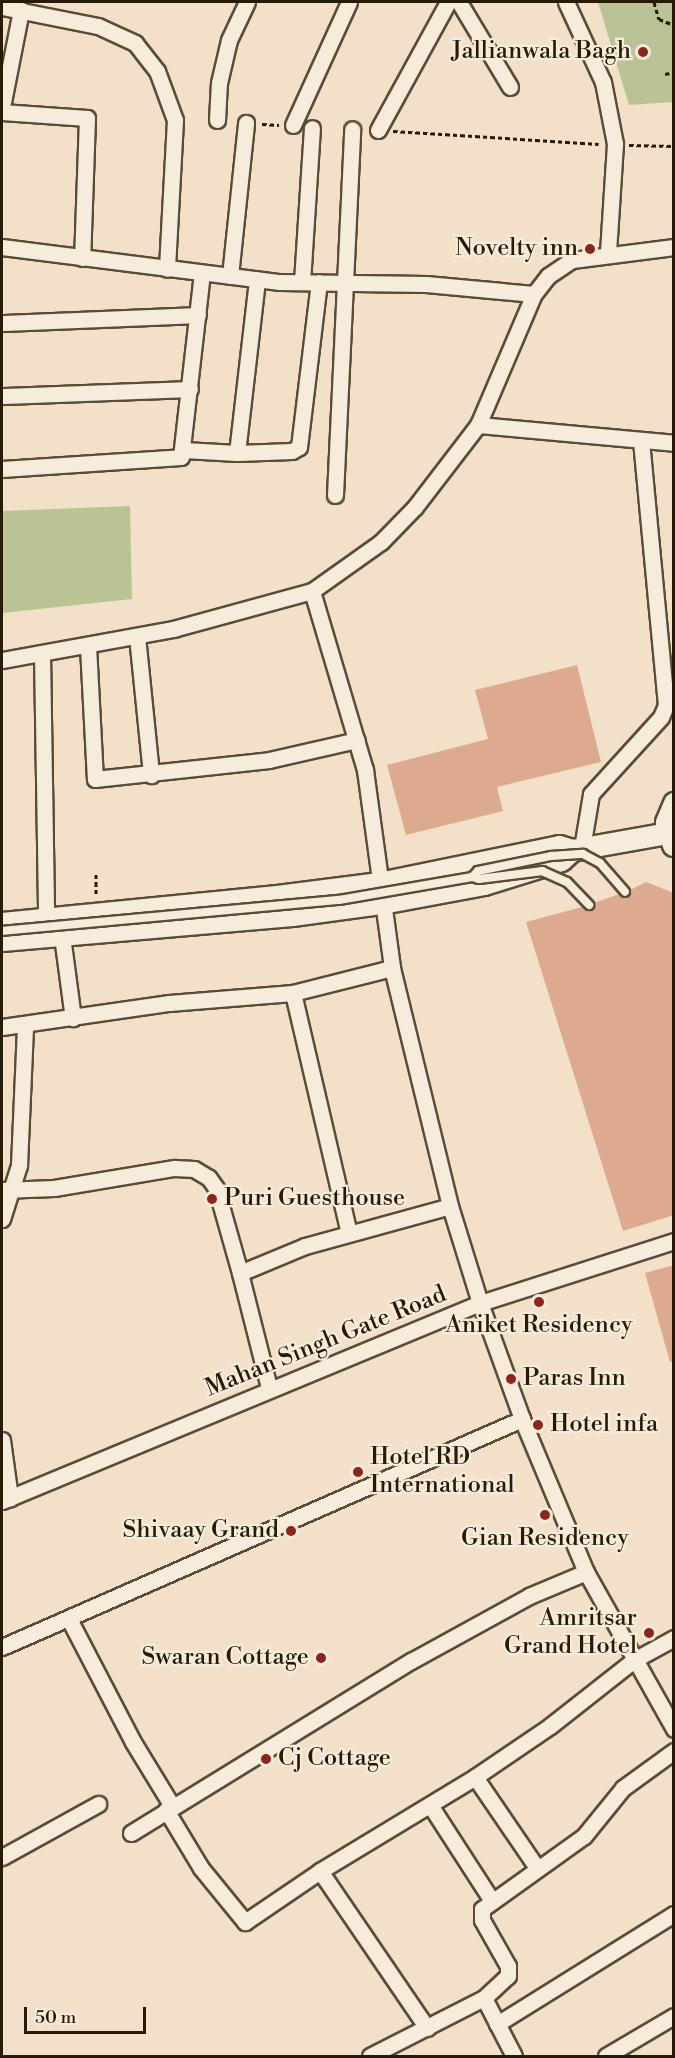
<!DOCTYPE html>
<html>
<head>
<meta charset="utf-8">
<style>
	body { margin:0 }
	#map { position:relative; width:675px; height:2058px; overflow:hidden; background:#f2e1c8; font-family:"Libre Bodoni",serif }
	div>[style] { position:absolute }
	.green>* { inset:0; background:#bac396 }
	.building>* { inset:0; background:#ddaa90 }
	.path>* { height:3px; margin-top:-1.5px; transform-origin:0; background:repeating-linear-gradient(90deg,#271a07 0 4.5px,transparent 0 7.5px) }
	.roads { filter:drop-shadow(2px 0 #5a4c37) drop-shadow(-2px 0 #5a4c37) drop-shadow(0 2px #5a4c37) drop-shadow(0 -2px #5a4c37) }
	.street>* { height:15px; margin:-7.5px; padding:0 7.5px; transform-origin:7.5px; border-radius:7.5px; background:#f7ecdb }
	.secondary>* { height:21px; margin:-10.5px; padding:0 10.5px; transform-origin:10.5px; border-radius:10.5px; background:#f7ecdb }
	.bridges { filter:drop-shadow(2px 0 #5a4c37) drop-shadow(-2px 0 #5a4c37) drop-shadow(0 2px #5a4c37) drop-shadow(0 -2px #5a4c37) }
	.lane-bridge>* { height:8px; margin:-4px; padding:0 4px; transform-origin:4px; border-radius:4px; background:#f7ecdb }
	.dots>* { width:16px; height:16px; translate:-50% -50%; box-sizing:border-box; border:3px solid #f7ecdb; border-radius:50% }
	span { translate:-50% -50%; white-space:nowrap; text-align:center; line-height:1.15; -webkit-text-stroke:4.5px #f7ecdb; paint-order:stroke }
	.poi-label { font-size:24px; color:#271a07 }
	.right { translate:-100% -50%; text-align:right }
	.left { translate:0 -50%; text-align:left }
	.street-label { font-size:24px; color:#271a07 }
	.frame { position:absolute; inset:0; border:3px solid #271a07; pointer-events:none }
	.scale { position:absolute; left:24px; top:2007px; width:122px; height:27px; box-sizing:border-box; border:3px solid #271a07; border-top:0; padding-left:8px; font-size:18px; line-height:21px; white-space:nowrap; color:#271a07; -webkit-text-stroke:4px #f7ecdb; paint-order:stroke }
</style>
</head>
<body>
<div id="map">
	<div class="green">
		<div style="clip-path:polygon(598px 2px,673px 2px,673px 102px,629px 105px)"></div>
		<div style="clip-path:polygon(130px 506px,132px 599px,2px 613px,2px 511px)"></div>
	</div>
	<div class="building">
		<div style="clip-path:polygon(577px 665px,601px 762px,497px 787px,503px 811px,406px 835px,387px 765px,488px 739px,475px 690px)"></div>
		<div style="clip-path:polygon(646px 882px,674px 893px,674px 1215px,623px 1231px,526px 922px,582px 907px,591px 911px,594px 903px,619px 894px,627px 898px,630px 890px)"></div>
		<div style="clip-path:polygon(674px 1265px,674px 1361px,670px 1362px,645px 1273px)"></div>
	</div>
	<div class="path">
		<div style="left:654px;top:2px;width:18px;rotate:74deg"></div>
		<div style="left:659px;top:19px;width:16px;rotate:22deg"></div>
		<div style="left:665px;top:74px;width:9px;rotate:-13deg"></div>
		<div style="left:262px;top:124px;width:17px;rotate:3deg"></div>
		<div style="left:393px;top:131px;width:206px;rotate:3.6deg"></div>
		<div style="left:629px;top:145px;width:45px;rotate:1.3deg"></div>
		<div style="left:96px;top:874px;width:22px;rotate:90deg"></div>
	</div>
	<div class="roads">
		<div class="street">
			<div style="left:459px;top:2px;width:99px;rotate:59deg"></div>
			<div style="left:566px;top:2px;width:88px;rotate:65.2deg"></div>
			<div style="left:603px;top:82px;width:63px;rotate:79deg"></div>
			<div style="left:615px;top:144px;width:108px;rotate:93.7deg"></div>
			<div style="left:2px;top:7px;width:98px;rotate:11.2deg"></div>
			<div style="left:98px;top:26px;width:41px;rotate:24.7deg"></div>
			<div style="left:135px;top:43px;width:36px;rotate:52deg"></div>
			<div style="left:157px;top:71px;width:52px;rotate:69.8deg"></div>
			<div style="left:175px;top:120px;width:149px;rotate:93.1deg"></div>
			<div style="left:3px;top:102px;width:94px;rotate:-78.9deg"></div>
			<div style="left:2px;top:112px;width:85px;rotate:4deg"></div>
			<div style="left:87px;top:118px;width:140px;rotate:92deg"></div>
			<div style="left:217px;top:120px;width:37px;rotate:-87deg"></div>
			<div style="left:219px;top:83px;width:44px;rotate:-76.9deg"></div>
			<div style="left:229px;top:40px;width:42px;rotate:-64.7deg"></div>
			<div style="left:293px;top:125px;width:135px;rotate:-65.5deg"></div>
			<div style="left:378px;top:130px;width:146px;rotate:-61.3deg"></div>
			<div style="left:2px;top:247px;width:280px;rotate:7.2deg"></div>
			<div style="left:280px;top:282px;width:146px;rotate:0.8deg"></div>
			<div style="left:426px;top:284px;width:108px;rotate:5.3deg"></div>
			<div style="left:230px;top:276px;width:154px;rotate:-84deg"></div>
			<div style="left:302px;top:282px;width:154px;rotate:-86.3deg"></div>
			<div style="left:2px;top:323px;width:196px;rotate:-2.3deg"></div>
			<div style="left:2px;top:396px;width:188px;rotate:-2.1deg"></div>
			<div style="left:478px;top:425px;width:197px;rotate:5.2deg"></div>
			<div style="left:184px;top:450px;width:53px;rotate:3.2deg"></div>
			<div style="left:237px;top:453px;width:55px;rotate:-2.1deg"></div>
			<div style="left:292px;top:451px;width:8px;rotate:-30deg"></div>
			<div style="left:299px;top:447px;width:166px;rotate:-83.1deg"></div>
			<div style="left:237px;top:453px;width:175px;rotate:-83.4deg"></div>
			<div style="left:2px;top:469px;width:179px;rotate:-3.8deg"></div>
			<div style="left:181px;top:457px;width:185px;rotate:-83.5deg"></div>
			<div style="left:335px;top:495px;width:366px;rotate:-87.3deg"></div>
			<div style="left:312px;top:591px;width:187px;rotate:73.5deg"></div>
			<div style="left:365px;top:770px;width:200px;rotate:82.2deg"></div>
			<div style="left:392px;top:968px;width:245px;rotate:76.3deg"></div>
			<div style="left:450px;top:1206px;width:102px;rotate:72.8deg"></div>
			<div style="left:480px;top:1303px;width:123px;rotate:70.1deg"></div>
			<div style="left:522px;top:1419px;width:166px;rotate:67.3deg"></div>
			<div style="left:586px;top:1572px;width:180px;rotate:60.7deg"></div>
			<div style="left:137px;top:636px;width:140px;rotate:84.2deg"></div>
			<div style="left:88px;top:646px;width:133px;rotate:87deg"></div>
			<div style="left:95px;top:779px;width:175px;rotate:-6.2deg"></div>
			<div style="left:269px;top:760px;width:90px;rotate:-12.8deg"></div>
			<div style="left:42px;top:653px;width:266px;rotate:89.1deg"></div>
			<div style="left:2px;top:660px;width:174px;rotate:-10.3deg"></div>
			<div style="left:173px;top:629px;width:144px;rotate:-15.3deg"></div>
			<div style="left:312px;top:591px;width:85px;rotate:-35.4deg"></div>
			<div style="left:381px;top:542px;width:49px;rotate:-45.8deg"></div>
			<div style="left:415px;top:507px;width:103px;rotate:-52.5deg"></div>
			<div style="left:478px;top:425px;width:142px;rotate:-66.9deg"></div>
			<div style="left:534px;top:294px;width:23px;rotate:-52deg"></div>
			<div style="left:548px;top:276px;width:29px;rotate:-34deg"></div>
			<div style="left:572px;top:260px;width:103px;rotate:-7.3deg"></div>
			<div style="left:582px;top:848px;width:55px;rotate:-80.5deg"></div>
			<div style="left:591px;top:794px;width:104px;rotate:-47.7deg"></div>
			<div style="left:661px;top:717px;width:13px;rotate:-67deg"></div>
			<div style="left:666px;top:705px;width:266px;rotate:-95.4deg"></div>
			<div style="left:62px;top:936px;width:83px;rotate:82.4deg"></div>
			<div style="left:293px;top:993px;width:246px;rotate:76.9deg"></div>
			<div style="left:2px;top:1027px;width:169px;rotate:-8.2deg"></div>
			<div style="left:169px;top:1003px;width:124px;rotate:-4.6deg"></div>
			<div style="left:293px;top:993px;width:102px;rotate:-14.2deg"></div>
			<div style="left:2px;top:1190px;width:52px;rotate:-2.2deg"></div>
			<div style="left:54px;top:1188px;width:122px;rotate:-9.5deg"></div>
			<div style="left:174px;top:1168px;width:20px;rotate:3deg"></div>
			<div style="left:194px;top:1169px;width:17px;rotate:31deg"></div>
			<div style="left:209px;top:1178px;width:12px;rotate:55deg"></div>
			<div style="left:216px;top:1188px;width:88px;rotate:74.2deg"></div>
			<div style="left:240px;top:1273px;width:119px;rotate:75.8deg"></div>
			<div style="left:2px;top:1219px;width:57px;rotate:-72.5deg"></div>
			<div style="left:19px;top:1165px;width:139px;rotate:-87.5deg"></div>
			<div style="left:240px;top:1273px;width:70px;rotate:-22.6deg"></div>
			<div style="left:305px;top:1246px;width:150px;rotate:-15.4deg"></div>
			<div style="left:2px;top:1440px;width:59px;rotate:82.1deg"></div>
			<div style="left:2px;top:1501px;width:517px;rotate:-22.5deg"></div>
			<div style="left:480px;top:1303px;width:204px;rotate:-17.7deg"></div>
			<div style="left:69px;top:1619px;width:139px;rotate:62.5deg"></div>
			<div style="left:133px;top:1742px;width:75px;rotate:58.6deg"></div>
			<div style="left:2px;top:1647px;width:568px;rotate:-23.68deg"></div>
			<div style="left:475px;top:1777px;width:110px;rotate:55.7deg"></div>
			<div style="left:430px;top:1805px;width:114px;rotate:57.1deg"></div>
			<div style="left:166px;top:1810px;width:68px;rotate:58.9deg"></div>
			<div style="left:201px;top:1868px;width:70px;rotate:50.8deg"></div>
			<div style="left:245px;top:1922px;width:91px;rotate:-34.2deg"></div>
			<div style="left:320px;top:1871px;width:181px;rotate:-31.2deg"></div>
			<div style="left:475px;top:1777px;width:91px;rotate:-34.2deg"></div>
			<div style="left:550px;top:1726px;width:107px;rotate:-38.2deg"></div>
			<div style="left:634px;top:1660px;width:46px;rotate:-28.8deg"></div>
			<div style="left:131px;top:1833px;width:329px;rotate:-31.6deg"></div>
			<div style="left:411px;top:1661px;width:135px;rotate:-28.8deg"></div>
			<div style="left:529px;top:1596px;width:62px;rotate:-22.8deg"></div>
			<div style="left:2px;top:1857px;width:110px;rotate:-28.9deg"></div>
			<div style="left:320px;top:1871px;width:190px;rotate:55.7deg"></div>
			<div style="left:484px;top:1998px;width:65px;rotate:62.7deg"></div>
			<div style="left:497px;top:2024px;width:208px;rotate:-31.9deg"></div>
			<div style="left:370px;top:2056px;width:128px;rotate:-27deg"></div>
			<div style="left:484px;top:1998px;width:33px;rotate:-43deg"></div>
			<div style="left:508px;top:1976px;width:10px;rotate:-90deg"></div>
			<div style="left:508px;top:1966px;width:53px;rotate:-119.5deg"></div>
			<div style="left:482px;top:1920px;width:11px;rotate:-90deg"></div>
			<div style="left:482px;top:1909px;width:125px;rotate:-35.6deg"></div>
			<div style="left:584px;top:1836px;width:62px;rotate:-50.9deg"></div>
			<div style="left:623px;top:1788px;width:63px;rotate:-36deg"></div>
			<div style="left:606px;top:2056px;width:79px;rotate:-30.5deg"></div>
		</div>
		<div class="secondary">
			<div style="left:673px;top:845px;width:24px;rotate:-107deg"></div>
			<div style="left:666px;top:822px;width:21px;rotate:-67deg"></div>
			<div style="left:2px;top:923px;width:276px;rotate:-5.6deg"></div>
			<div style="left:277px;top:896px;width:103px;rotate:-7.3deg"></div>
			<div style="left:379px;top:883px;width:184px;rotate:-11.6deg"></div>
			<div style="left:559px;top:846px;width:14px;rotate:17deg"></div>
			<div style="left:2px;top:940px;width:291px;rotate:-4.9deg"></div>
			<div style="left:292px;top:915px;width:91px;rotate:-7.6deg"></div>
			<div style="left:382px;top:903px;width:104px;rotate:-10.6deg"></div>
			<div style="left:484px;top:884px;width:81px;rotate:-17.3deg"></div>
			<div style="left:561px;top:860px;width:15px;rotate:-42deg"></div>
			<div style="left:572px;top:850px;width:97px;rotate:-10.1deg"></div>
		</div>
	</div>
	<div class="bridges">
		<div class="lane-bridge">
			<div style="left:472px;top:877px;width:8px;rotate:-45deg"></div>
			<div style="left:478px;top:871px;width:75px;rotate:-11.6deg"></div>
			<div style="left:551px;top:856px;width:32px;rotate:-4deg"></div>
			<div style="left:583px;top:854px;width:19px;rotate:28deg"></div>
			<div style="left:600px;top:863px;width:38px;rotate:49deg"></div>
			<div style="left:2px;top:931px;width:338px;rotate:-5.3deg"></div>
			<div style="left:339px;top:900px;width:135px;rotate:-9.8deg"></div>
			<div style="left:472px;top:877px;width:7px;rotate:16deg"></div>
			<div style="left:479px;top:879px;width:64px;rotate:-7.2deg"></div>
			<div style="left:542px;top:871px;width:27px;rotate:24deg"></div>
			<div style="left:567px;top:882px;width:32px;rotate:46deg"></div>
		</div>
	</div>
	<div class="dots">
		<div style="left:643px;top:52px;background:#8f2418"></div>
		<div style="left:590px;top:249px;background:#8f2418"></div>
		<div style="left:212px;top:1199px;background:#8f2418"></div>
		<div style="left:539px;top:1302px;background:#8f2418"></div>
		<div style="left:511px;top:1379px;background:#8f2418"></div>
		<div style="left:538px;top:1425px;background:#8f2418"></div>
		<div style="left:358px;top:1472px;background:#8f2418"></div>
		<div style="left:545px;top:1515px;background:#8f2418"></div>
		<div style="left:291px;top:1531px;background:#8f2418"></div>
		<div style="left:649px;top:1633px;background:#8f2418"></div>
		<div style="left:321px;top:1658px;background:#8f2418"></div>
		<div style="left:266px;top:1759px;background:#8f2418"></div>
	</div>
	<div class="poi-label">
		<span class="right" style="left:631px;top:52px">Jallianwala Bagh</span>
		<span class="right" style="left:578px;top:249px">Novelty inn</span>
		<span class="left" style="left:224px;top:1199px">Puri Guesthouse</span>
		<span style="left:539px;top:1326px">Aniket Residency</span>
		<span class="left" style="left:523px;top:1379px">Paras Inn</span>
		<span class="left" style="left:550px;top:1425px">Hotel infa</span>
		<span class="left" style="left:370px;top:1472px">Hotel RD<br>International</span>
		<span class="right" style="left:279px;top:1531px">Shivaay Grand</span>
		<span style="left:545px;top:1539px">Gian Residency</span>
		<span class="right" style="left:637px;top:1633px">Amritsar<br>Grand Hotel</span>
		<span class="right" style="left:309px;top:1658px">Swaran Cottage</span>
		<span class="left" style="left:278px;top:1759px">Cj Cottage</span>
	</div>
	<div class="street-label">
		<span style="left:326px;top:1342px;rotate:-22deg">Mahan Singh Gate Road</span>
	</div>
	<div class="frame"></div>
	<div class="scale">50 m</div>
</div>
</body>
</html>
